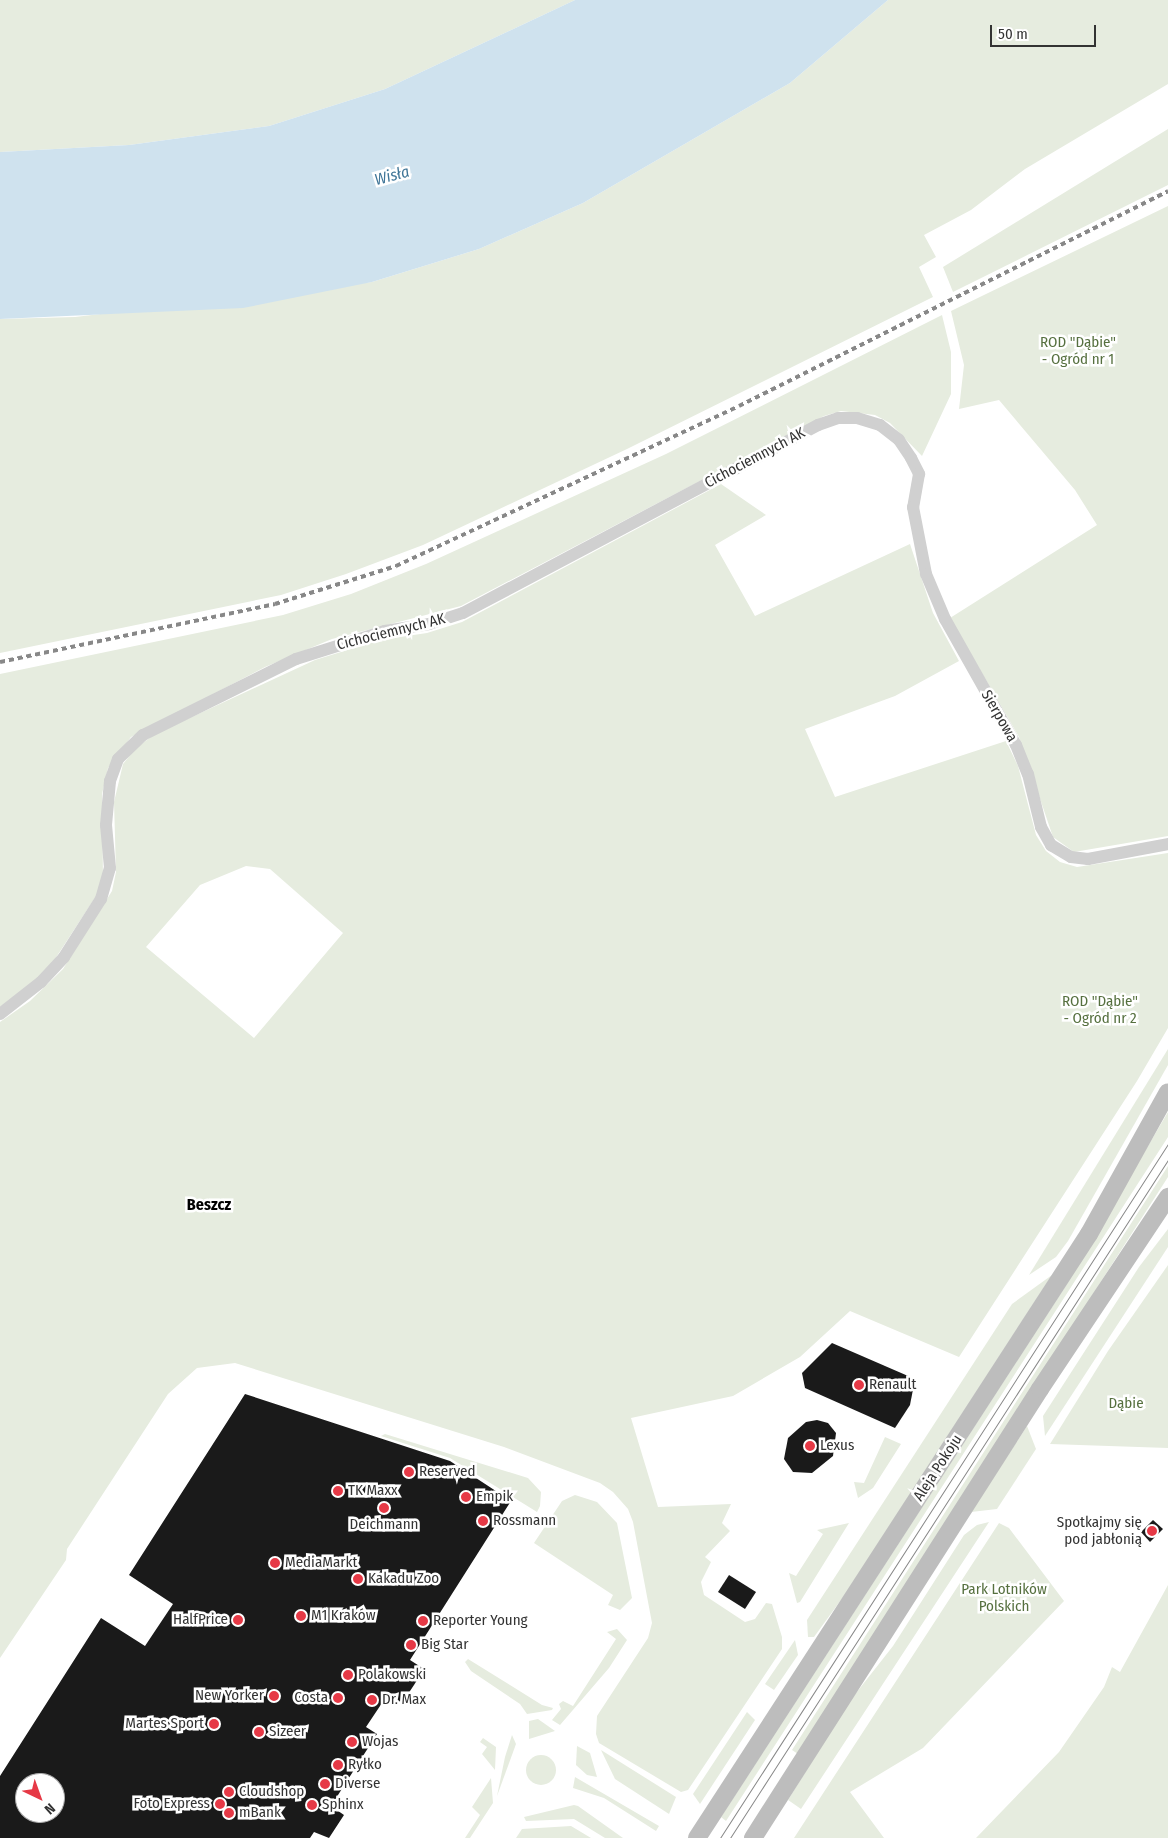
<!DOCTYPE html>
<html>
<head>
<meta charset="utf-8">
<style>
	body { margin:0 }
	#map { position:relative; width:1168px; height:1838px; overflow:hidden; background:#fff; font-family:"Fira Sans Condensed",sans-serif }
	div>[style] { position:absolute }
	.green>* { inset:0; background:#e6ecdf }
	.round { border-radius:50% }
	.water>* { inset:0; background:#cfe2ee }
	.building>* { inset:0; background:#1a1a1a }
	.minor>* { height:12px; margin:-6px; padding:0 6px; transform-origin:6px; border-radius:6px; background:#d0d0d0 }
	.secondary>* { height:18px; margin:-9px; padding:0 9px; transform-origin:9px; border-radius:9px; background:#bdbdbd }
	.tram>* { height:1px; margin:-0.5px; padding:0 0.5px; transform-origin:0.5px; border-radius:0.5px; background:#888 }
	.rail>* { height:4px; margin-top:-2px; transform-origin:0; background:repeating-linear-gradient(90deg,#888 0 5px,transparent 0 9px) }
	.dots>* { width:14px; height:14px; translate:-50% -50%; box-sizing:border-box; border:2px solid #fff; border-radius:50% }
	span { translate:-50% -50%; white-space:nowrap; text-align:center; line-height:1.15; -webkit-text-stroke:5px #fff; paint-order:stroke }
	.park-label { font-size:15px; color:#56703f }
	.street-label { font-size:15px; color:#333 }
	.poi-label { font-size:15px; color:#333 }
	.left { translate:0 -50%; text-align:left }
	.right { translate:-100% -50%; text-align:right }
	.water-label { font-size:16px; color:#3f7597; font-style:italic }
	.neighbourhood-label { font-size:16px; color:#000; font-weight:700 }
	.north { position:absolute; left:15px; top:1773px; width:50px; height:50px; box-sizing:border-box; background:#fff; border:1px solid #adadad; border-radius:50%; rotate:138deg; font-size:14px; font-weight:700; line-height:20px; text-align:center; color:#333 }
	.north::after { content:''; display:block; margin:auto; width:18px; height:22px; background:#e63946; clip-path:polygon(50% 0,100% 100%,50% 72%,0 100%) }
	.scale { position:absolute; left:990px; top:25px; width:106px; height:22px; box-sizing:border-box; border:2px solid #333; border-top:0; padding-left:6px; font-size:15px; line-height:18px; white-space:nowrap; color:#333; -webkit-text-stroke:4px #fff; paint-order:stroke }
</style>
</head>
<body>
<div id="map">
	<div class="green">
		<div style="clip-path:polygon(0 0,575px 0,385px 89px,269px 126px,129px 145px,0 152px)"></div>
		<div style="clip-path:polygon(888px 0,1168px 0,1168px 84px,1025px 169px,971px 210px,924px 235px,936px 257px,919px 267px,933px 297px,627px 449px,423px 545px,346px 574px,281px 595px,0 653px,0 319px,75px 317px,372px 282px,479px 249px,583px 203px,790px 83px)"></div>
		<div style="clip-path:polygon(1168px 129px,1168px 185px,953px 292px,943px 267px)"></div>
		<div style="clip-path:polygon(1168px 206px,1168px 836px,1074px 852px,1053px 837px,1019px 737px,950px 618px,1097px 525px,1075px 490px,999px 400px,959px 409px,964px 365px,951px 311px)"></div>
		<div style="clip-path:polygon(942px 315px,951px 352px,951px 394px,922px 456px,890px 423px,875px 415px,841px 411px,824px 416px,461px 606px,332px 639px,265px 667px,131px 737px,108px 768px,102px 794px,103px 878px,98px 893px,55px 959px,40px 978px,0 1007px,0 674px,283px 615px,351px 594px,426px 564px,666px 454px)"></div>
		<div style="clip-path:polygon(evenodd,721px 484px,766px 515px,715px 545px,755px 616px,910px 544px,933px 613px,959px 661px,895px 696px,805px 729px,835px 797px,1006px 741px,1018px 766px,1036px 835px,1046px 851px,1060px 862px,1077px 867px,1168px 853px,1168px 1028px,1137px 1081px,959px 1357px,850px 1311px,800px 1357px,733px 1396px,631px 1418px,658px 1507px,731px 1504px,722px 1523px,730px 1531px,705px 1557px,711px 1562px,701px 1582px,704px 1595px,745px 1622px,755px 1619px,766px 1603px,772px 1604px,782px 1637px,782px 1649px,688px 1790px,681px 1792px,599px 1743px,596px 1734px,597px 1716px,648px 1638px,652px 1623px,633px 1522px,628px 1509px,613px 1492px,600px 1483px,504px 1447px,235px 1363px,197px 1368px,168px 1394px,67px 1549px,66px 1560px,0 1658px,0 1022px,30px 1001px,63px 969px,112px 891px,116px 872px,114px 802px,123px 764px,136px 748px,155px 734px,315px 660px,380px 640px,427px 633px,462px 622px,721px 484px,246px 866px,270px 869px,343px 933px,254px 1038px,146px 947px,200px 885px,246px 866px)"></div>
		<div style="clip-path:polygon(1168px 1049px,1168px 1065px,1068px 1241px,1056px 1257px,1029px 1275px)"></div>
		<div style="clip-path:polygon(1168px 1112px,1168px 1137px,726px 1821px,721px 1817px,1063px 1290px)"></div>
		<div style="clip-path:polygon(1168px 1166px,1168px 1177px,798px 1754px,792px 1750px)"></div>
		<div style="clip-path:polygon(1168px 1229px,1168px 1247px,1045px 1436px,1043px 1416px,1139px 1267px)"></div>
		<div style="clip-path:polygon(1168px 1265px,1168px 1448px,1050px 1444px,1108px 1351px)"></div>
		<div style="clip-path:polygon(1052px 1275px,846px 1593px,814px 1637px,808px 1637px,807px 1620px,1012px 1304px)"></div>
		<div style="clip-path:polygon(1027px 1426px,1036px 1449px,997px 1509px,971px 1512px)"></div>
		<div style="clip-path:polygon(385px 1434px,528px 1478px,541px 1492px,540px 1506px,537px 1512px,450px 1458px,381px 1436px)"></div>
		<div style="clip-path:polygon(885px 1437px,901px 1444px,873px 1488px,858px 1498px,854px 1482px,864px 1483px)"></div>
		<div style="clip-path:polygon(575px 1495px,597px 1502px,617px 1523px,632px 1598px,620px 1610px,608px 1605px,613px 1595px,534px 1543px,562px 1501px)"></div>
		<div style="clip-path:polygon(989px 1522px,801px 1809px,791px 1802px,788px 1800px,849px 1702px,893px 1646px,964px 1535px,977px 1525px)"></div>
		<div style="clip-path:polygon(849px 1523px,800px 1602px,797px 1603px,789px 1573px,796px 1576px,823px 1534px,817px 1530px)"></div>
		<div style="clip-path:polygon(999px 1523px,1009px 1528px,1064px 1601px,923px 1748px,850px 1792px,884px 1838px,794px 1838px)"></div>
		<div style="clip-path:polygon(1168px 1585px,1168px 1838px,976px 1838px,1059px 1752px,1104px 1687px,1112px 1667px,1120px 1672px)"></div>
		<div style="clip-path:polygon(617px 1629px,627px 1640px,609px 1668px,560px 1725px,552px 1720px,561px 1709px,559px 1704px,563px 1701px,573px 1706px,616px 1639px,607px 1632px)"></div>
		<div style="clip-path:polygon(795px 1640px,798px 1655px,774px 1690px,765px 1684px)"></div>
		<div style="clip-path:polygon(468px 1659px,542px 1705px,553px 1708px,552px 1710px,527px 1714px,520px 1704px,471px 1671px,465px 1662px)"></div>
		<div style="clip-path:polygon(747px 1712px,755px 1720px,700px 1804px,693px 1794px)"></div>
		<div style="clip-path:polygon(538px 1719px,555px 1731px,529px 1739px,529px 1721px)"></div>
		<div style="clip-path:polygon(512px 1735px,516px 1744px,497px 1796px,505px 1757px)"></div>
		<div style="clip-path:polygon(483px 1738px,496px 1747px,495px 1770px,482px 1754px,487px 1747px,480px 1742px)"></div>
		<div style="clip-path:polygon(577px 1746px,590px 1753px,597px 1777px,587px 1775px,576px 1765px)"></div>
		<div style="clip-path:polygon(601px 1750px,676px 1797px,669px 1814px,615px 1779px)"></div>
		<div class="round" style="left:526px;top:1755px;width:30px;height:30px"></div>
		<div style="clip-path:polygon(575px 1777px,659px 1826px,656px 1831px,604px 1798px,573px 1788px)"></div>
		<div style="clip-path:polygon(491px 1778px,493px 1803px,470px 1838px,465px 1838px,480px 1815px,472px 1807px)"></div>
		<div style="clip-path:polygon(574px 1805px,578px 1806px,623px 1838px,605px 1838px,574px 1819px,526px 1821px,524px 1817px)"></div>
		<div style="clip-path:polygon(571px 1826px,591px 1838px,516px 1838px,522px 1829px)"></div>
	</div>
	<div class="water">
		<div style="clip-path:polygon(575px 0,888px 0,790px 83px,583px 203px,479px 249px,372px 282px,243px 308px,0 319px,0 152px,129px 145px,269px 126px,385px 89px)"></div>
	</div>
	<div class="building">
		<div style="clip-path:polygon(832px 1343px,915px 1379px,910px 1405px,895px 1428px,805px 1388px,802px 1373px)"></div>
		<div style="clip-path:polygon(evenodd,245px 1394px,450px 1461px,511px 1501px,410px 1660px,424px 1669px,414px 1685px,402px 1703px,388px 1694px,366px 1727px,377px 1734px,331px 1806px,344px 1815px,329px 1838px,314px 1832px,310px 1838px,0 1838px,0 1776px,101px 1618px,145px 1646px,173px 1604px,129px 1575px,245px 1394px,25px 1783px,55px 1783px,55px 1813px,25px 1813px,25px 1783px)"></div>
		<div style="clip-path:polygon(817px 1420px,828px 1423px,836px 1433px,833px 1456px,812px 1473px,793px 1472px,784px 1459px,788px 1438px,806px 1422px)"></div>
		<div style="clip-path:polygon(1153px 1520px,1163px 1529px,1150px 1542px,1141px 1532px)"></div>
		<div style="clip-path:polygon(729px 1575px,756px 1592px,745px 1609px,718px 1592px)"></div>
	</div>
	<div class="minor">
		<div style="left:0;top:1014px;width:52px;rotate:-38deg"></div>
		<div style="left:41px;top:982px;width:34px;rotate:-47deg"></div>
		<div style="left:64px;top:957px;width:69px;rotate:-57.5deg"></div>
		<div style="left:101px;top:899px;width:32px;rotate:-74deg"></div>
		<div style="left:110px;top:868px;width:43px;rotate:-95.3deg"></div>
		<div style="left:106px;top:825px;width:44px;rotate:-84.8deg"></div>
		<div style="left:110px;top:781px;width:23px;rotate:-70deg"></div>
		<div style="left:118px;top:759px;width:35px;rotate:-44deg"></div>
		<div style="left:143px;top:735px;width:171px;rotate:-26.4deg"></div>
		<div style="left:296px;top:659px;width:93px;rotate:-17.5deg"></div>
		<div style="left:385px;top:631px;width:45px;rotate:-9deg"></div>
		<div style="left:429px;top:624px;width:36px;rotate:-18deg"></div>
		<div style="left:463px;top:613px;width:402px;rotate:-27.9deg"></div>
		<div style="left:818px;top:425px;width:21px;rotate:-19deg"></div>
		<div style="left:838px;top:418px;width:19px"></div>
		<div style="left:857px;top:418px;width:24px;rotate:17deg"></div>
		<div style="left:880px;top:425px;width:24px;rotate:38deg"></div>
		<div style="left:899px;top:440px;width:22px;rotate:56deg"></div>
		<div style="left:911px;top:458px;width:18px;rotate:63deg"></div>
		<div style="left:919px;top:474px;width:34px;rotate:100deg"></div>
		<div style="left:913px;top:507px;width:68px;rotate:79deg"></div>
		<div style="left:926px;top:574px;width:49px;rotate:67.1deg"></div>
		<div style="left:945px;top:619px;width:145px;rotate:60.6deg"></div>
		<div style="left:1016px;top:745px;width:31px;rotate:68deg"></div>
		<div style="left:1028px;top:774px;width:55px;rotate:76.2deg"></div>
		<div style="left:1041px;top:827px;width:21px;rotate:61deg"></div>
		<div style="left:1051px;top:845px;width:23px;rotate:31deg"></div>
		<div style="left:1071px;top:857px;width:17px;rotate:7deg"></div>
		<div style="left:1088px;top:859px;width:81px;rotate:-10.6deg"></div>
	</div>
	<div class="secondary">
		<div style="left:697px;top:1838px;width:720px;rotate:-57.02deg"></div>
		<div style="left:1089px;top:1234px;width:162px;rotate:-60.9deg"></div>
		<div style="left:753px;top:1838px;width:533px;rotate:-57.41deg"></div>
		<div style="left:1040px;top:1389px;width:231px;rotate:-56.3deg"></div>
	</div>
	<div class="tram">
		<div style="left:720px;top:1838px;width:826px;rotate:-57.16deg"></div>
		<div style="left:730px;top:1838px;width:807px;rotate:-57.14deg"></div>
	</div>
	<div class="rail">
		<div style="left:0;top:662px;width:281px;rotate:-11.9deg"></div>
		<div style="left:275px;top:604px;width:127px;rotate:-17.4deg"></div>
		<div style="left:396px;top:566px;width:378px;rotate:-25deg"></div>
		<div style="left:739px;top:406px;width:480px;rotate:-26.6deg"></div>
	</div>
	<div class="dots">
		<div style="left:859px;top:1385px;background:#e63946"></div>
		<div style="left:810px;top:1446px;background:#e63946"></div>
		<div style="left:409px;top:1472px;background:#e63946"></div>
		<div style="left:338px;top:1491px;background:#e63946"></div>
		<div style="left:466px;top:1497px;background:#e63946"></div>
		<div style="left:384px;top:1508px;background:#e63946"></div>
		<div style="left:483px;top:1521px;background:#e63946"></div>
		<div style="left:1152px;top:1531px;background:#e63946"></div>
		<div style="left:275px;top:1563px;background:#e63946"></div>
		<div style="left:358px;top:1579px;background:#e63946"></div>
		<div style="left:301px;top:1616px;background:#e63946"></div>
		<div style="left:238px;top:1620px;background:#e63946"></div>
		<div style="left:423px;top:1621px;background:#e63946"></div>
		<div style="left:411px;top:1645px;background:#e63946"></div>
		<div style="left:348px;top:1675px;background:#e63946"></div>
		<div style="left:274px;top:1696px;background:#e63946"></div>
		<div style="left:338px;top:1698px;background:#e63946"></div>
		<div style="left:372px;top:1700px;background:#e63946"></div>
		<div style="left:214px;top:1724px;background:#e63946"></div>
		<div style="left:259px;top:1732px;background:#e63946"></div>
		<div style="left:352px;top:1742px;background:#e63946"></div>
		<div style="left:338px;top:1765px;background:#e63946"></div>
		<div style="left:325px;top:1784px;background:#e63946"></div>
		<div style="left:229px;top:1792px;background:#e63946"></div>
		<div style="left:220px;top:1804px;background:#e63946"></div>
		<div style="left:312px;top:1805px;background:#e63946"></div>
		<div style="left:229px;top:1813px;background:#e63946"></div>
	</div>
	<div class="park-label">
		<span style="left:1078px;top:351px">ROD "Dąbie"<br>- Ogród nr 1</span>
		<span style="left:1100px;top:1010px">ROD "Dąbie"<br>- Ogród nr 2</span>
		<span style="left:1126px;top:1404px">Dąbie</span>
		<span style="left:1004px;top:1598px">Park Lotników<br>Polskich</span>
	</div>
	<div class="street-label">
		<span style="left:755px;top:458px;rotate:-28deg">Cichociemnych AK</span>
		<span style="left:391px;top:632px;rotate:-14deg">Cichociemnych AK</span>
		<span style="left:999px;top:716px;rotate:60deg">Sierpowa</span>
		<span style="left:938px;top:1468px;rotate:-57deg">Aleja Pokoju</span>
	</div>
	<div class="poi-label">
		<span class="left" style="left:869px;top:1385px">Renault</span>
		<span class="left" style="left:820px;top:1446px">Lexus</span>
		<span class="left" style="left:419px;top:1472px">Reserved</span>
		<span class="left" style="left:348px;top:1491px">TK Maxx</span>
		<span class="left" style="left:476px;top:1497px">Empik</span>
		<span class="left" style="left:493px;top:1521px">Rossmann</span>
		<span class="right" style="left:1142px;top:1531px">Spotkajmy się<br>pod jabłonią</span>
		<span style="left:384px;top:1525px">Deichmann</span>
		<span class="left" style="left:285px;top:1563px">MediaMarkt</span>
		<span class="left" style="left:368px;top:1579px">Kakadu Zoo</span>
		<span class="left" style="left:311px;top:1616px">M1 Kraków</span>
		<span class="right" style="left:228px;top:1620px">HalfPrice</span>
		<span class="left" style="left:433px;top:1621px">Reporter Young</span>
		<span class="left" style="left:421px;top:1645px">Big Star</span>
		<span class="left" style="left:358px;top:1675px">Polakowski</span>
		<span class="right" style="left:264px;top:1696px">New Yorker</span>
		<span class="right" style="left:328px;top:1698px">Costa</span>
		<span class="left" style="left:382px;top:1700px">Dr. Max</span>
		<span class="right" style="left:204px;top:1724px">Martes Sport</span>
		<span class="left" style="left:269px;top:1732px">Sizeer</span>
		<span class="left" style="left:362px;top:1742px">Wojas</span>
		<span class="left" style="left:348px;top:1765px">Ryłko</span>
		<span class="left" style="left:335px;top:1784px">Diverse</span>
		<span class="left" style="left:239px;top:1792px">Cloudshop</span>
		<span class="right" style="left:210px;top:1804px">Foto Express</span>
		<span class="left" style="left:322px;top:1805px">Sphinx</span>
		<span class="left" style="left:239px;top:1813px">mBank</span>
	</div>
	<div class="water-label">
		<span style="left:392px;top:176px;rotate:-15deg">Wisła</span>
	</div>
	<div class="neighbourhood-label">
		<span style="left:209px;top:1205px">Beszcz</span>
	</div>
	<div class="north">N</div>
	<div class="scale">50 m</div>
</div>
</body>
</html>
